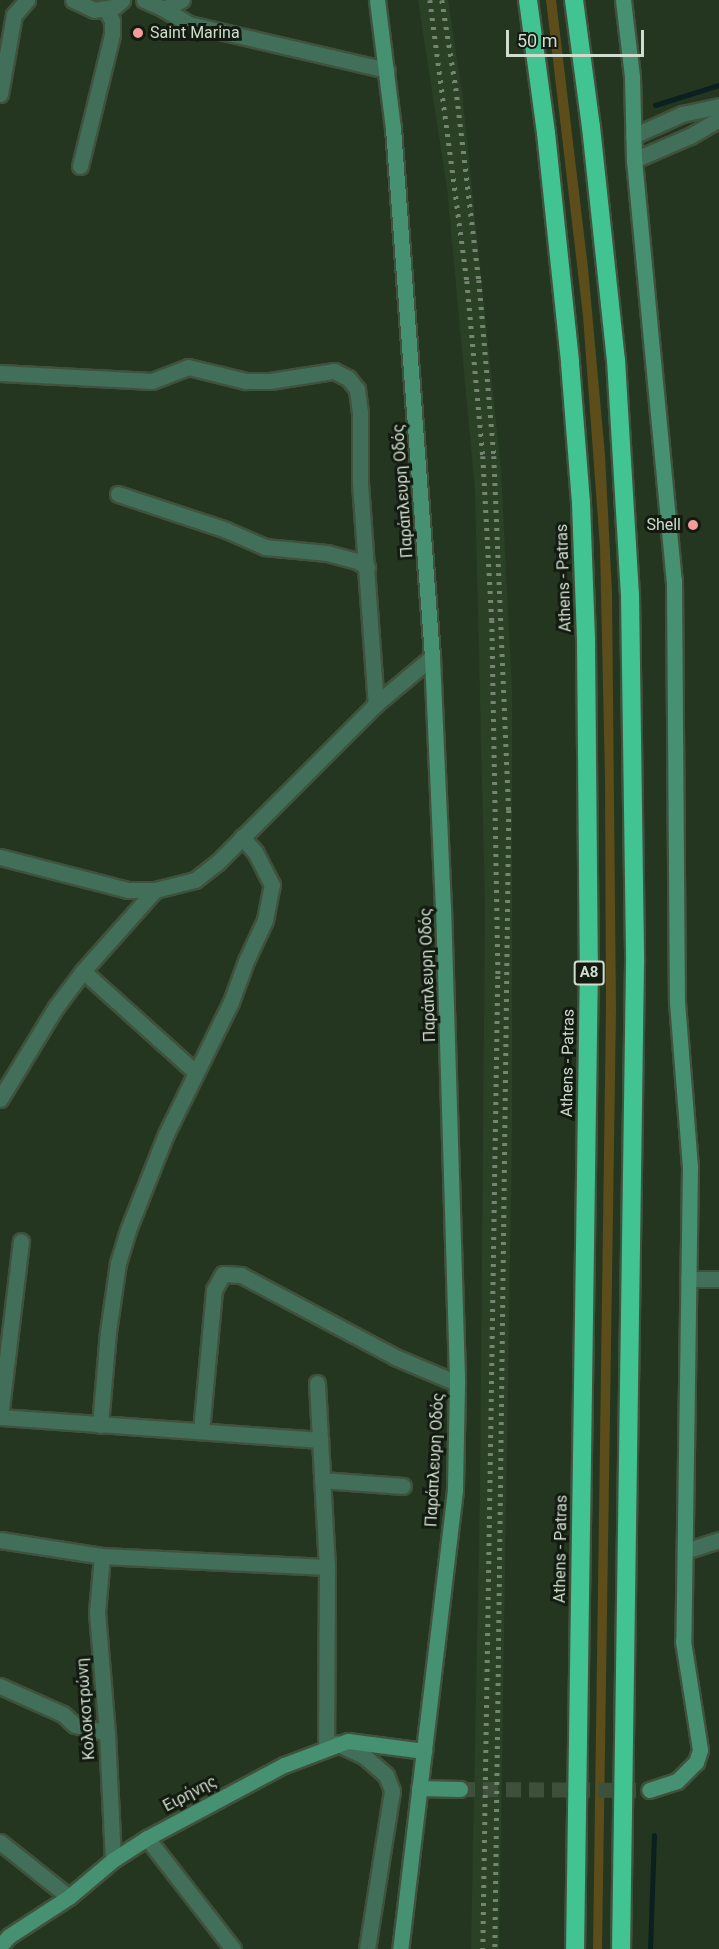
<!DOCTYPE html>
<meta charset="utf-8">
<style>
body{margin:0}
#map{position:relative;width:719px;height:1949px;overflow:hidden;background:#243620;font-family:Roboto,sans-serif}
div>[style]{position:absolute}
.built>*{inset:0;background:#2a4125}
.green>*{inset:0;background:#5c4d1b}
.stream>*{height:5px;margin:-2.5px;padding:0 2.5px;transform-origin:2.5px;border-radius:2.5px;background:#0a211f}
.secondary-tunnel>*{height:15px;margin-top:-7.5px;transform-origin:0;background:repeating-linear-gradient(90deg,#3e4f3a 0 15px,transparent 0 23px)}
.roads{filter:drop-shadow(2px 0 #40513c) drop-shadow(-2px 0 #40513c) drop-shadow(0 2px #40513c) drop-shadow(0 -2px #40513c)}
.street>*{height:15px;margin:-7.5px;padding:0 7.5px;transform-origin:7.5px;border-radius:7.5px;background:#416f5a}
.secondary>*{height:15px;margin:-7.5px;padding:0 7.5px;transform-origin:7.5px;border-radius:7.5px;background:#459171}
.highway>*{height:18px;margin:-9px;padding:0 9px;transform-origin:9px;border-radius:9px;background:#42c392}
.rail>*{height:4.5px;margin-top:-2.25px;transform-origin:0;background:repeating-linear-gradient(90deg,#768572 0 3px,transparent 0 9px)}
.dots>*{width:16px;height:16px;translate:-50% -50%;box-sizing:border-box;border:3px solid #131b11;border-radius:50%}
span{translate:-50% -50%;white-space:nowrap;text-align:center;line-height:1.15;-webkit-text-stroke:6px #131b11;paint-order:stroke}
.shield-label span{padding:2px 4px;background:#131b11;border:2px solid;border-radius:4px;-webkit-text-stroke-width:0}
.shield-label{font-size:15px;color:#d0dcce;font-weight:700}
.poi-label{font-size:16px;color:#d0dcce}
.left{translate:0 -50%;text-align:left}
.right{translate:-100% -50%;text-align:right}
.street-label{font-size:16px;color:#d0dcce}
.scale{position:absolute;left:506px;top:30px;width:138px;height:27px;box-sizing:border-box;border:3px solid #d0dcce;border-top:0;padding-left:8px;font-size:18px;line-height:21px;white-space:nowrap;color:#d0dcce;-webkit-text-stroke:4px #131b11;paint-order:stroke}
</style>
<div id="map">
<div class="built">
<i style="clip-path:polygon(418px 0,448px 0,462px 92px,501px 470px,512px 690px,512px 1133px,499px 1949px,471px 1949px,480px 1491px,485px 905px,475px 490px,447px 188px)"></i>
</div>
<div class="green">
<i style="clip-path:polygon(546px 0,556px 0,588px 268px,605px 455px,612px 592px,616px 1010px,602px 1949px,593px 1949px,606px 1008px,605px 778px,600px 547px,583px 316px)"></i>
</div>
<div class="stream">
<i style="left:655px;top:105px;width:67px;rotate:-17.4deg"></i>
<i style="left:650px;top:1949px;width:114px;rotate:-88deg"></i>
</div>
<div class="secondary-tunnel">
<i style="left:460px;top:1789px;width:189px;rotate:0.3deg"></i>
</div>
<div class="roads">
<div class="street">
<i style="left:73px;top:0;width:23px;rotate:25deg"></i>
<i style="left:94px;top:10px;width:20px;rotate:-9deg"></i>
<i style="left:114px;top:7px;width:11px;rotate:-41deg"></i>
<i style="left:144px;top:0;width:22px;rotate:24deg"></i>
<i style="left:164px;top:9px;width:29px;rotate:31deg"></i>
<i style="left:189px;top:24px;width:203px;rotate:13.1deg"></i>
<i style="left:164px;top:9px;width:20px;rotate:-27deg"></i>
<i style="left:0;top:94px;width:80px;rotate:-80deg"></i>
<i style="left:14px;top:15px;width:20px;rotate:-49deg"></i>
<i style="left:633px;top:136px;width:54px;rotate:-24.2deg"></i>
<i style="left:682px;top:114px;width:38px;rotate:-12deg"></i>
<i style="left:634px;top:160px;width:61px;rotate:-23.2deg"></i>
<i style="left:690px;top:136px;width:34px;rotate:-30deg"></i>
<i style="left:80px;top:166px;width:135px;rotate:-76.3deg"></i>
<i style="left:112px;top:35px;width:14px;rotate:-90deg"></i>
<i style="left:112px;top:21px;width:13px;rotate:-117deg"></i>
<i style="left:0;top:373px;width:152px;rotate:3deg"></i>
<i style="left:152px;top:381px;width:39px;rotate:-21deg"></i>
<i style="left:188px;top:367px;width:60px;rotate:13.6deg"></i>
<i style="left:246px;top:381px;width:24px"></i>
<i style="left:270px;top:381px;width:65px;rotate:-8.9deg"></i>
<i style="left:334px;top:371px;width:16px;rotate:27deg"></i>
<i style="left:348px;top:378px;width:14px;rotate:51deg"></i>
<i style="left:357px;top:389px;width:23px;rotate:83deg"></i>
<i style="left:360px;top:412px;width:71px;rotate:90deg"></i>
<i style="left:360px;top:483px;width:222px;rotate:85.9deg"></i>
<i style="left:118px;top:494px;width:114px;rotate:18.4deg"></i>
<i style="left:226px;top:530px;width:43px;rotate:23.6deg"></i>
<i style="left:265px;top:547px;width:62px;rotate:5.5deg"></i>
<i style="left:327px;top:553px;width:31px;rotate:15deg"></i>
<i style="left:357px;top:561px;width:12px;rotate:31deg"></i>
<i style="left:0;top:857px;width:132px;rotate:14.5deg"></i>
<i style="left:128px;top:890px;width:27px"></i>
<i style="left:155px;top:890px;width:41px;rotate:-14deg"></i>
<i style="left:195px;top:880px;width:29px;rotate:-38deg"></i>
<i style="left:218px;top:862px;width:223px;rotate:-45deg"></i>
<i style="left:376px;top:704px;width:73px;rotate:-40deg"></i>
<i style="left:83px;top:971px;width:151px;rotate:42deg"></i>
<i style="left:0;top:1099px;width:108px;rotate:-58.7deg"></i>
<i style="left:56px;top:1007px;width:45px;rotate:-53.1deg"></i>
<i style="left:83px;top:971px;width:108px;rotate:-48.4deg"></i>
<i style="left:688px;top:1279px;width:31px"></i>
<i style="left:317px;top:1383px;width:184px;rotate:86.9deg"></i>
<i style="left:327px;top:1567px;width:180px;rotate:90.3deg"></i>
<i style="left:0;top:1417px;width:321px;rotate:4.1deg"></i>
<i style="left:0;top:1417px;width:177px;rotate:-83.2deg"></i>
<i style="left:100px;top:1425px;width:93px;rotate:-85.1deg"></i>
<i style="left:108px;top:1332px;width:70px;rotate:-81.8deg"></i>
<i style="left:118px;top:1263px;width:34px;rotate:-73deg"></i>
<i style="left:128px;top:1230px;width:103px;rotate:-68.4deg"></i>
<i style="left:166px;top:1134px;width:147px;rotate:-63.8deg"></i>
<i style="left:231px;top:1002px;width:44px;rotate:-69.9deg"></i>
<i style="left:246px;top:961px;width:45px;rotate:-65.1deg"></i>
<i style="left:265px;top:920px;width:36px;rotate:-79deg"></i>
<i style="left:272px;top:885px;width:37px;rotate:-117deg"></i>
<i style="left:255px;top:852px;width:20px;rotate:-131deg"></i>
<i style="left:201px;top:1431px;width:142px;rotate:-84.7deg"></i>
<i style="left:214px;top:1290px;width:18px;rotate:-61deg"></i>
<i style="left:223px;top:1274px;width:18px;rotate:3deg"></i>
<i style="left:241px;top:1275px;width:174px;rotate:28deg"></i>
<i style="left:395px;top:1357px;width:67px;rotate:22.8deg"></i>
<i style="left:322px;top:1480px;width:81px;rotate:4.2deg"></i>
<i style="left:0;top:1540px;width:103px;rotate:8.9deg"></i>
<i style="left:102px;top:1556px;width:225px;rotate:2.8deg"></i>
<i style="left:685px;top:1551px;width:36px;rotate:-18deg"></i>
<i style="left:102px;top:1556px;width:56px;rotate:95.1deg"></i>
<i style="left:97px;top:1612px;width:121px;rotate:85.3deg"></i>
<i style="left:107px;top:1733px;width:127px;rotate:87.3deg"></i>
<i style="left:0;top:1686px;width:69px;rotate:24deg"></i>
<i style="left:63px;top:1714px;width:16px;rotate:43deg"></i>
<i style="left:75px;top:1725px;width:33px;rotate:14deg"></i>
<i style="left:336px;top:1743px;width:31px;rotate:25deg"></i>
<i style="left:364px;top:1756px;width:29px;rotate:41deg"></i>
<i style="left:386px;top:1775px;width:17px;rotate:69deg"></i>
<i style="left:392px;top:1791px;width:160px;rotate:99deg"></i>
<i style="left:147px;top:1838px;width:140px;rotate:52.2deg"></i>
<i style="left:0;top:1842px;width:88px;rotate:38.6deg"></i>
</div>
<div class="secondary">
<i style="left:377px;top:0;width:129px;rotate:82.9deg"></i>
<i style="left:393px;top:128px;width:530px;rotate:85.78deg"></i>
<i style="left:432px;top:657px;width:249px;rotate:87.5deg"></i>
<i style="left:443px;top:906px;width:477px;rotate:88.3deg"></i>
<i style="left:457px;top:1383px;width:107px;rotate:91.1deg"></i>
<i style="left:455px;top:1490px;width:462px;rotate:96.8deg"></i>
<i style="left:623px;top:0;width:78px;rotate:83.3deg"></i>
<i style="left:632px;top:77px;width:83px;rotate:88.6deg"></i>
<i style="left:634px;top:160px;width:422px;rotate:84.6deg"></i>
<i style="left:674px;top:580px;width:422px;rotate:89.6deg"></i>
<i style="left:677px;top:1002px;width:166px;rotate:85.5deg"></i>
<i style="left:690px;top:1167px;width:474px;rotate:90.8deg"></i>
<i style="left:683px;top:1641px;width:110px;rotate:81.1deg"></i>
<i style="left:700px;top:1750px;width:13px;rotate:108deg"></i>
<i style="left:696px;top:1762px;width:27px;rotate:135deg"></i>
<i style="left:677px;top:1781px;width:29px;rotate:162deg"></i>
<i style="left:419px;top:1788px;width:41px;rotate:1.4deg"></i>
<i style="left:0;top:1946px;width:13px;rotate:-48deg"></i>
<i style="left:9px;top:1936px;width:72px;rotate:-33deg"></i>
<i style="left:69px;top:1897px;width:57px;rotate:-40.1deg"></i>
<i style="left:113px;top:1860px;width:40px;rotate:-32.9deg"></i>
<i style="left:147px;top:1838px;width:155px;rotate:-28.1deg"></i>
<i style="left:284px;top:1765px;width:68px;rotate:-20.6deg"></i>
<i style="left:348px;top:1741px;width:77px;rotate:7.5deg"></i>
</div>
<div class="highway">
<i style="left:528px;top:0;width:134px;rotate:82.3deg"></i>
<i style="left:546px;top:133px;width:231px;rotate:84deg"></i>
<i style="left:570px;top:363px;width:140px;rotate:85.5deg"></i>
<i style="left:581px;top:503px;width:137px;rotate:87.9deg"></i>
<i style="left:586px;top:640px;width:323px;rotate:89.5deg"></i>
<i style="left:589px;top:963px;width:986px;rotate:90.81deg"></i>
<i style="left:574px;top:0;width:128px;rotate:82.4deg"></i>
<i style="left:591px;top:127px;width:234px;rotate:83.9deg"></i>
<i style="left:616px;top:360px;width:234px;rotate:86.6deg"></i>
<i style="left:630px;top:594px;width:369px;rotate:89.2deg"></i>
<i style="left:635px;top:963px;width:986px;rotate:90.81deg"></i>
</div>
</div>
<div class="rail">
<i style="left:430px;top:0;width:283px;rotate:82.5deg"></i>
<i style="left:467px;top:281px;width:176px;rotate:84.8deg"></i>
<i style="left:483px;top:456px;width:164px;rotate:86.9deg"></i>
<i style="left:492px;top:620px;width:356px;rotate:89deg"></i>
<i style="left:498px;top:976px;width:973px;rotate:90.88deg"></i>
<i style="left:442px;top:0;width:89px;rotate:81deg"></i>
<i style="left:456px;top:88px;width:193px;rotate:83.2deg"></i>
<i style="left:479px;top:280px;width:177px;rotate:85.1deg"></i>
<i style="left:494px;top:456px;width:354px;rotate:87.6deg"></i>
<i style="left:509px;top:810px;width:1139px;rotate:90.7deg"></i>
</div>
<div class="dots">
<i style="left:138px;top:33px;background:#f59b99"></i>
<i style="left:693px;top:525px;background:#f59b99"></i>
</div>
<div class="shield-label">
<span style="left:589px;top:973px">Α8</span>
</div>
<div class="poi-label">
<span class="left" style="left:150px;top:33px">Saint Marina</span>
<span class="right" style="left:681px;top:525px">Shell</span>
</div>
<div class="street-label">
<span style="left:403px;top:491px;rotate:-94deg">Παράπλευρη Οδός</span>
<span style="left:564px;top:578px;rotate:-92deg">Athens - Patras</span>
<span style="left:428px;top:975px;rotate:-92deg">Παράπλευρη Οδός</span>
<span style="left:568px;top:1063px;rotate:-89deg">Athens - Patras</span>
<span style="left:435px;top:1460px;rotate:-87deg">Παράπλευρη Οδός</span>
<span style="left:561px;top:1549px;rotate:-89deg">Athens - Patras</span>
<span style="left:86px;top:1709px;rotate:-94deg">Κολοκοτρώνη</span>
<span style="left:190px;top:1794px;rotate:-28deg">Ειρήνης</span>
</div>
<div class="scale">50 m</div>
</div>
